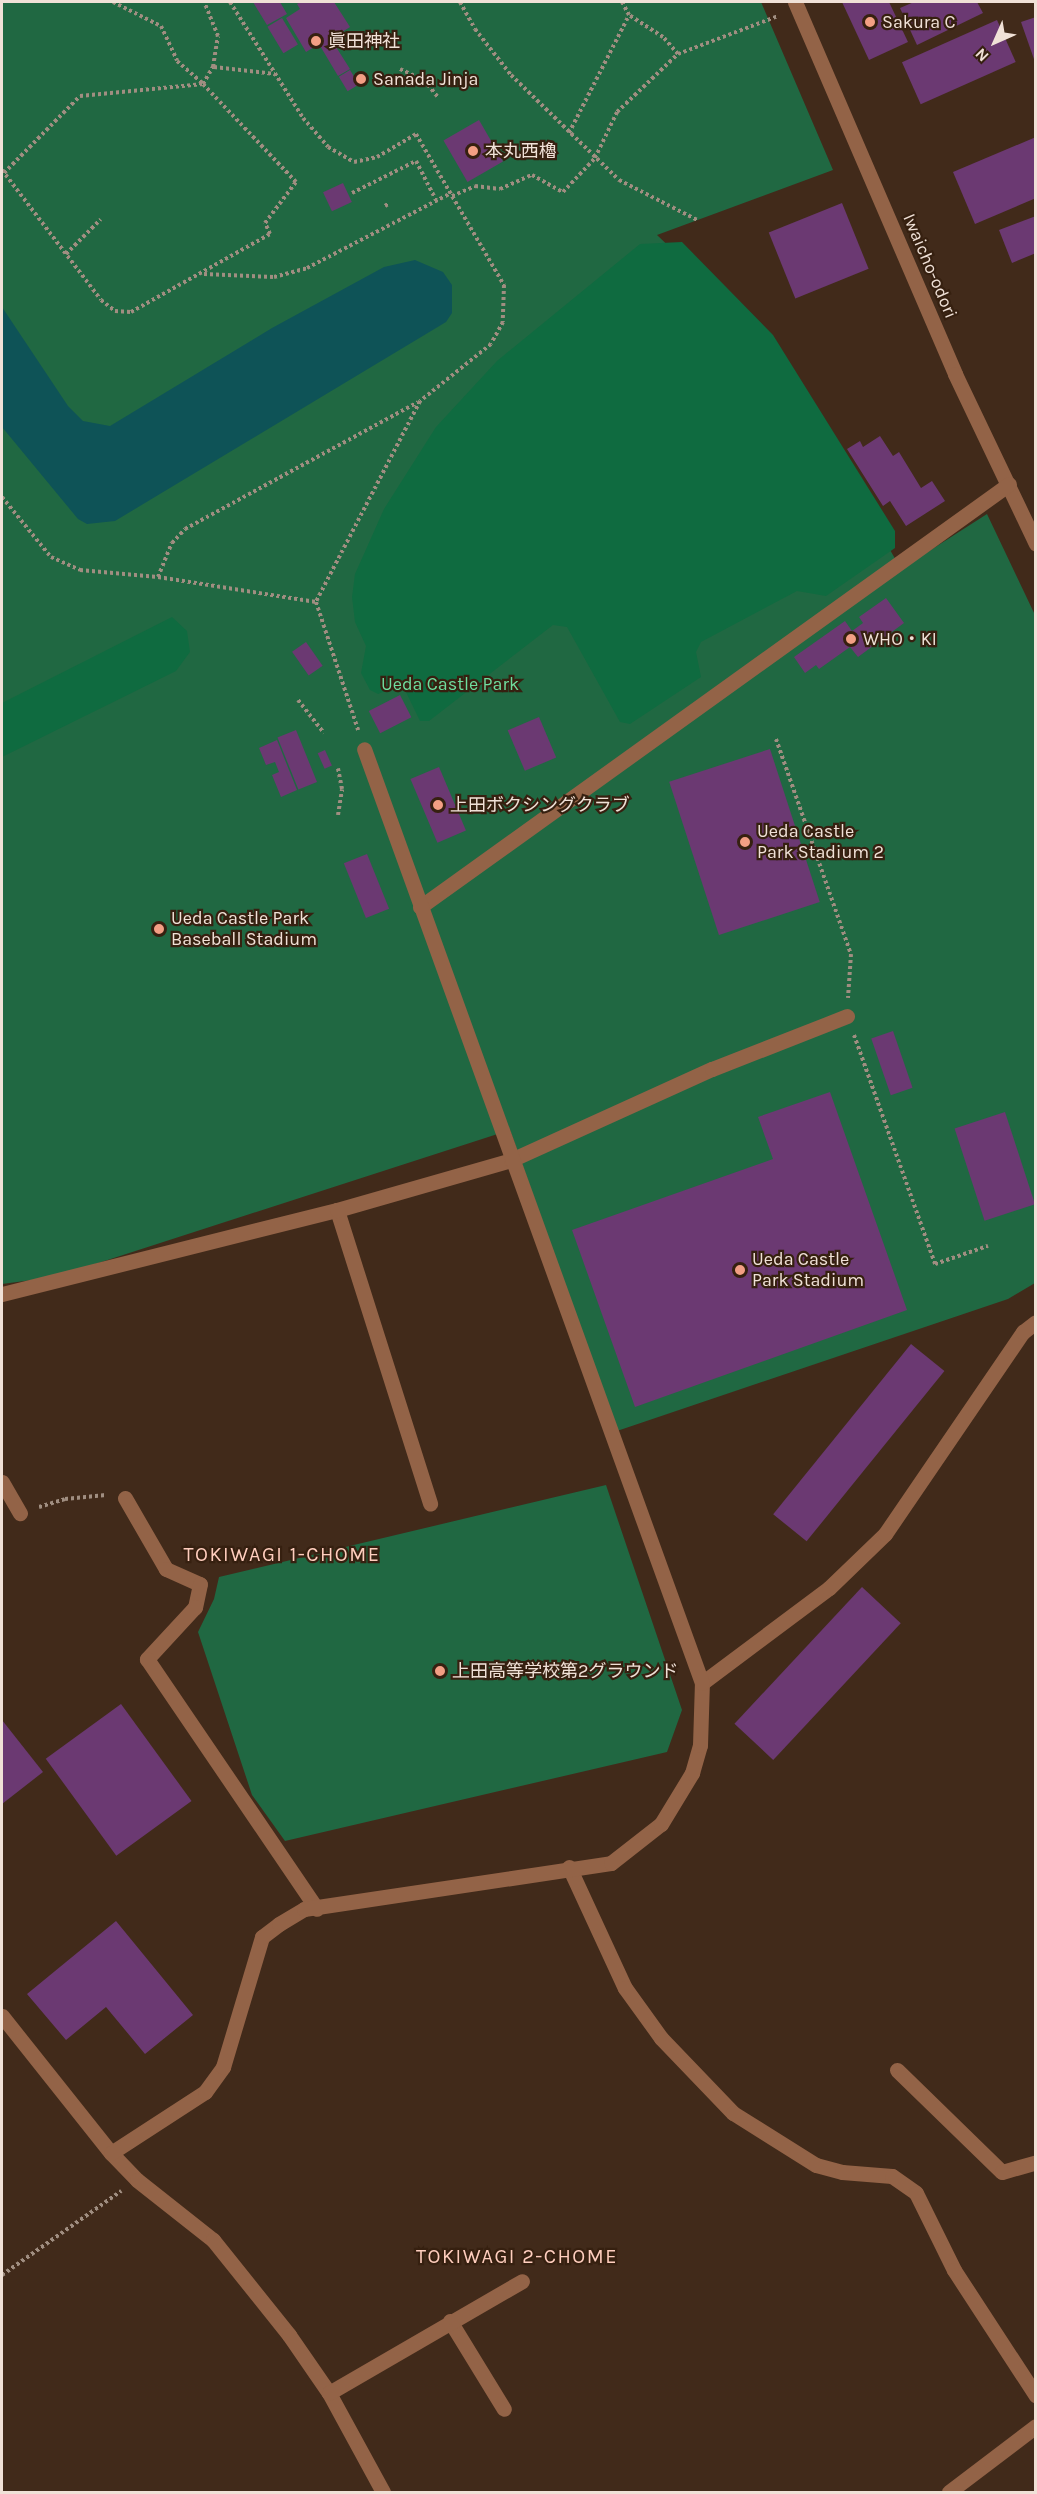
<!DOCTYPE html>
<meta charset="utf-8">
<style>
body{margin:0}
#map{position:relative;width:1037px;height:2494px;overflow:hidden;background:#412a1a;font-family:Karla,"Noto Sans JP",sans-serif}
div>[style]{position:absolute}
.green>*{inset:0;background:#206842}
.forest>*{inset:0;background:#0f6b40}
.water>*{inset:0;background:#0e5357}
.building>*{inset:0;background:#6b3972;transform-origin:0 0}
.path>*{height:4px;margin-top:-2px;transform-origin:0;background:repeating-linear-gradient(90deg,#a08e81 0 3px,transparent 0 6px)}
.minor>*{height:15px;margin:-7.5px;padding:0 7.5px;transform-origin:7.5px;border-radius:7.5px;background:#936347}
.dots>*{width:16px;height:16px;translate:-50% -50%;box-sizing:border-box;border:3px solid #362010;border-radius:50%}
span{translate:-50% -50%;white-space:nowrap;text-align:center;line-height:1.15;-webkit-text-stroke:4.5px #362010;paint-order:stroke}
.poi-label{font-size:18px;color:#f0e1d7}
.left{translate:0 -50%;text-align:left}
.street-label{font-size:18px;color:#f0e1d7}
.park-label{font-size:18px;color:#6fdd9e}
.neighbourhood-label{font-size:20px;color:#ffcebe;letter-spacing:1.5px}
.frame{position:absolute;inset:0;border:3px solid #f0e1d7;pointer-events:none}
.north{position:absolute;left:965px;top:12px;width:60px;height:60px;-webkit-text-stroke:4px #362010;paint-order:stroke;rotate:225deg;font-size:16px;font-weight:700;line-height:24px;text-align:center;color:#f0e1d7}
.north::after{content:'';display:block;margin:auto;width:21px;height:27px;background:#f0e1d7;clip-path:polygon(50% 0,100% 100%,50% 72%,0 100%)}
</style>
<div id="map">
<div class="green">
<i style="clip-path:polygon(2px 2px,761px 2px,833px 170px,657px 235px,772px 344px,901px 569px,987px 514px,1035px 615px,1035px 1283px,1008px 1299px,617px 1431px,510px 1130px,55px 1277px,2px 1284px)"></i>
<i style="clip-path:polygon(606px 1485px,682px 1710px,667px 1752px,285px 1841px,252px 1795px,198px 1632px,214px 1599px,219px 1577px)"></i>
</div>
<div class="forest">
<i style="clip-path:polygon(682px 242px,773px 335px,895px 531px,895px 548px,826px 596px,797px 591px,701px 642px,696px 652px,701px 677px,630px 724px,620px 722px,567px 627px,553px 625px,429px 721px,420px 721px,405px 690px,397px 686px,378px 694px,370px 690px,361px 673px,366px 646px,355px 622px,352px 597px,355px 574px,384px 509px,436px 427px,497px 361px,640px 244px)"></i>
<i style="clip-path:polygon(172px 617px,187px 631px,190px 652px,176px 671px,2px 757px,2px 703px)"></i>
</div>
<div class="water">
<i style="clip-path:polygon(415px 260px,443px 272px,452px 285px,452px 313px,446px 322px,115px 521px,87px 524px,78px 519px,2px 427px,2px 307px,68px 406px,83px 421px,110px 426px,272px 328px,384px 267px)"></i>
</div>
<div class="building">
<i style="clip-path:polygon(253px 2px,280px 2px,287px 14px,267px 25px)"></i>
<i style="clip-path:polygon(301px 2px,334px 2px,350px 27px,331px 39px,350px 69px,338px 76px,319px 44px,306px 52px,286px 18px,300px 9px,297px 4px)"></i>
<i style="clip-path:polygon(842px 2px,889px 2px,908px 42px,869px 60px)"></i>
<i style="clip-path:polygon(914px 2px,977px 2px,983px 13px,917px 45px,900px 8px)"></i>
<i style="clip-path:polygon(1036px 17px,1036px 62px,1035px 62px,1021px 22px)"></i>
<i style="left:282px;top:18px;width:31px;height:17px;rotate:59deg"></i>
<i style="left:997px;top:20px;width:46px;height:104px;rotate:66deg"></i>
<i style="left:350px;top:70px;width:17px;height:13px;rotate:59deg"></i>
<i style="left:479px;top:120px;width:48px;height:41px;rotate:60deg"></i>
<i style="clip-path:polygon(1036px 137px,1036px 198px,975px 224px,953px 172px)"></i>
<i style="left:343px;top:183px;width:21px;height:22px;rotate:65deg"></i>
<i style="left:842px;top:203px;width:71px;height:79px;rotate:68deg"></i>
<i style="clip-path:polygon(1036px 216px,1036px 253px,1012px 263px,999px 230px)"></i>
<i style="clip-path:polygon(880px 436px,893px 456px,899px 452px,921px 488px,932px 481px,945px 501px,906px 526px,890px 501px,883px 506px,847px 449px,860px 441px,863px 447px)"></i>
<i style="clip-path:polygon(886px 598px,904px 623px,858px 657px,850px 647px,819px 669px,816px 665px,805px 673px,794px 657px,845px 621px,852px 631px,863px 623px,859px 617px)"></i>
<i style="left:306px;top:642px;width:29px;height:17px;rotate:55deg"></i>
<i style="left:400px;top:695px;width:25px;height:35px;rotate:63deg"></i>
<i style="left:539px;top:717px;width:44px;height:34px;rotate:67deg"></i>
<i style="left:296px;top:730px;width:56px;height:20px;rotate:68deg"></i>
<i style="clip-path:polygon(277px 740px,297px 790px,281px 797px,272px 775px,279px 772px,275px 762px,266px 765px,259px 748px)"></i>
<i style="left:770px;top:749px;width:161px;height:106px;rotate:72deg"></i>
<i style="left:325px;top:750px;width:17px;height:8px;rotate:66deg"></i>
<i style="left:439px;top:767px;width:69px;height:31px;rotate:67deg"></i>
<i style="left:367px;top:854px;width:59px;height:25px;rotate:68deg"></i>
<i style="left:893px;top:1031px;width:60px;height:23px;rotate:71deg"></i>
<i style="clip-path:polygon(830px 1092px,907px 1310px,635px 1407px,572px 1230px,773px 1159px,758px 1117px)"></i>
<i style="left:1005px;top:1112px;width:97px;height:53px;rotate:72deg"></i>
<i style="left:911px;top:1344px;width:43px;height:219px;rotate:39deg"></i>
<i style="left:862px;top:1587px;width:53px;height:187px;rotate:43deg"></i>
<i style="left:121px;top:1704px;width:120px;height:93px;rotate:54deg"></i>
<i style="clip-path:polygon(2px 1720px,43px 1772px,2px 1804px)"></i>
<i style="clip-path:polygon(116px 1921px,193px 2015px,145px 2054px,106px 2007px,66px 2040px,27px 1994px)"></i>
</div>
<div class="path">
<i style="left:113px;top:2px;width:54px;rotate:26.6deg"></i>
<i style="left:161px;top:26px;width:38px;rotate:65deg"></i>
<i style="left:177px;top:61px;width:35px;rotate:41deg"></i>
<i style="left:230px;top:2px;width:137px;rotate:57.8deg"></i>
<i style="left:303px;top:118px;width:38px;rotate:49deg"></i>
<i style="left:328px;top:147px;width:30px;rotate:30deg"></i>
<i style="left:354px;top:162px;width:24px;rotate:-12deg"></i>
<i style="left:377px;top:157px;width:45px;rotate:-30.5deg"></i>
<i style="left:416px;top:134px;width:175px;rotate:59.8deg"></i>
<i style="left:504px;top:285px;width:37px;rotate:92deg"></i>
<i style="left:503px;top:322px;width:25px;rotate:119deg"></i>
<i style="left:491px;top:344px;width:91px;rotate:141.2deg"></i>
<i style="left:420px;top:401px;width:226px;rotate:117.4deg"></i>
<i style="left:316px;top:602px;width:135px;rotate:71.8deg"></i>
<i style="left:460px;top:2px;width:31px;rotate:61deg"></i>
<i style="left:475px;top:29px;width:58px;rotate:52deg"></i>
<i style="left:511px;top:75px;width:151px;rotate:44.2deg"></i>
<i style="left:619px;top:180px;width:88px;rotate:27.1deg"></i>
<i style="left:678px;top:54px;width:107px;rotate:-20.8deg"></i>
<i style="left:214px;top:67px;width:61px;rotate:6.5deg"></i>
<i style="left:400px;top:69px;width:26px;rotate:25deg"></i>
<i style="left:424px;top:80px;width:22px;rotate:51deg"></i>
<i style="left:569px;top:133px;width:132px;rotate:-63deg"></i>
<i style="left:629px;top:15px;width:15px;rotate:-118deg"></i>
<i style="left:2px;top:170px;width:163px;rotate:52.7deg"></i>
<i style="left:101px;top:300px;width:18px;rotate:38deg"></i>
<i style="left:115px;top:311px;width:16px;rotate:4deg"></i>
<i style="left:131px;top:312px;width:159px;rotate:-29.3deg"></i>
<i style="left:270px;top:234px;width:12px;rotate:-114deg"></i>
<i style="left:265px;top:223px;width:51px;rotate:-52.9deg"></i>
<i style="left:296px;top:182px;width:135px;rotate:-133.5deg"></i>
<i style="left:203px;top:84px;width:20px;rotate:-60deg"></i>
<i style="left:213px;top:67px;width:31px;rotate:-81deg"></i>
<i style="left:218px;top:36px;width:37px;rotate:-112deg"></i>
<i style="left:4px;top:173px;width:108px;rotate:-45.4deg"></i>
<i style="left:80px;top:96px;width:124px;rotate:-5.6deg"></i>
<i style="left:352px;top:193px;width:72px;rotate:-26.6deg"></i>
<i style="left:416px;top:161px;width:44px;rotate:62.9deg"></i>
<i style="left:452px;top:196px;width:25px;rotate:-23deg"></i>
<i style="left:475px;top:186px;width:25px;rotate:7deg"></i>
<i style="left:500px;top:189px;width:35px;rotate:-24deg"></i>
<i style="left:532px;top:175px;width:35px;rotate:29deg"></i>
<i style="left:563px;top:192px;width:47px;rotate:-46.7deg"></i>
<i style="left:595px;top:158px;width:51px;rotate:-64.4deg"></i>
<i style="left:617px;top:112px;width:84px;rotate:-43.6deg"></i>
<i style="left:678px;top:54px;width:23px;rotate:-131deg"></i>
<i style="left:663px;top:37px;width:40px;rotate:-147.1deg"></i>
<i style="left:385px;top:206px;width:4px;rotate:-34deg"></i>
<i style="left:66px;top:254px;width:49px;rotate:-45deg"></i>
<i style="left:204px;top:274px;width:70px;rotate:2.5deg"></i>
<i style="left:274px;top:277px;width:34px;rotate:-15deg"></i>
<i style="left:307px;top:268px;width:162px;rotate:-27.5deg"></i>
<i style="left:2px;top:497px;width:77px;rotate:50.8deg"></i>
<i style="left:51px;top:557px;width:32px;rotate:24deg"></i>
<i style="left:80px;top:570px;width:78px;rotate:5.1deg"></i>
<i style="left:158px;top:577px;width:37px;rotate:-68deg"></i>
<i style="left:172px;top:543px;width:19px;rotate:-47deg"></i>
<i style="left:185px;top:529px;width:265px;rotate:-28.6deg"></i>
<i style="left:158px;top:577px;width:160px;rotate:9deg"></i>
<i style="left:298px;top:700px;width:42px;rotate:51.8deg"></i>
<i style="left:776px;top:739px;width:228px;rotate:70.8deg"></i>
<i style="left:851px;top:954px;width:44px;rotate:93.9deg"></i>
<i style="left:338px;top:815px;width:26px;rotate:-81deg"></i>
<i style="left:342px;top:789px;width:21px;rotate:-101deg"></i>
<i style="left:854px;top:1035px;width:243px;rotate:70.5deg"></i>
<i style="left:935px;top:1264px;width:56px;rotate:-18.8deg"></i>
<i style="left:39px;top:1507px;width:27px;rotate:-17deg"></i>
<i style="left:65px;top:1499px;width:41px;rotate:-5.6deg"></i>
<i style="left:2px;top:2275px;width:146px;rotate:-35.2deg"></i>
</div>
<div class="minor">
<i style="left:795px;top:2px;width:405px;rotate:66.7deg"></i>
<i style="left:955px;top:374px;width:188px;rotate:64.5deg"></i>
<i style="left:420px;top:907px;width:725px;rotate:-35.68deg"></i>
<i style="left:337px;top:1210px;width:308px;rotate:72.4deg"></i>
<i style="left:2px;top:1294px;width:345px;rotate:-14.1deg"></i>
<i style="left:337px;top:1210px;width:181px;rotate:-16deg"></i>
<i style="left:511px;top:1160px;width:221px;rotate:-24.4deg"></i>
<i style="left:712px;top:1069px;width:145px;rotate:-21.4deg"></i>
<i style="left:2px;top:1482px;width:36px;rotate:60deg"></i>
<i style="left:125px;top:1498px;width:82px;rotate:60deg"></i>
<i style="left:166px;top:1569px;width:37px;rotate:24deg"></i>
<i style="left:200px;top:1584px;width:24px;rotate:102deg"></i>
<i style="left:195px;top:1607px;width:71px;rotate:132.7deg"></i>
<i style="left:147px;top:1659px;width:302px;rotate:55.8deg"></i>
<i style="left:702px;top:1683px;width:159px;rotate:-36.8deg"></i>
<i style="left:829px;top:1588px;width:78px;rotate:-44deg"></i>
<i style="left:885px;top:1534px;width:245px;rotate:-55.7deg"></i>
<i style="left:1023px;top:1332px;width:16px;rotate:-38deg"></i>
<i style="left:569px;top:1867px;width:133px;rotate:65.2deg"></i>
<i style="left:625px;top:1988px;width:62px;rotate:54.2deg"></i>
<i style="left:661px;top:2038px;width:104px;rotate:46.2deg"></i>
<i style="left:733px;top:2113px;width:98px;rotate:32.1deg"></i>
<i style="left:816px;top:2165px;width:27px;rotate:15deg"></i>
<i style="left:842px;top:2172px;width:50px;rotate:4.6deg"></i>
<i style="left:892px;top:2176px;width:29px;rotate:35deg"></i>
<i style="left:916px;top:2193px;width:86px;rotate:63.7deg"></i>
<i style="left:954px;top:2270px;width:150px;rotate:56.9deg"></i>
<i style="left:2px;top:2016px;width:175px;rotate:51.5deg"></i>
<i style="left:111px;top:2153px;width:37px;rotate:46deg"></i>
<i style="left:137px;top:2180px;width:97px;rotate:38.3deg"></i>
<i style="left:213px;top:2240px;width:122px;rotate:51.3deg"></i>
<i style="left:289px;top:2335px;width:70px;rotate:55.4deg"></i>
<i style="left:329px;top:2393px;width:113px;rotate:61.4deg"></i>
<i style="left:897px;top:2070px;width:146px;rotate:44.2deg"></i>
<i style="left:1002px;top:2172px;width:35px;rotate:-16deg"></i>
<i style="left:111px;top:2153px;width:112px;rotate:-33deg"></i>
<i style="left:205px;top:2092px;width:31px;rotate:-54deg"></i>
<i style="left:223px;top:2067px;width:136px;rotate:-73.3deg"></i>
<i style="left:262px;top:1937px;width:21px;rotate:-37deg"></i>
<i style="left:279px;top:1924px;width:29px;rotate:-31deg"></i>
<i style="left:304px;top:1909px;width:310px;rotate:-8.5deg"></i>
<i style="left:611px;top:1863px;width:63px;rotate:-38deg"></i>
<i style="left:661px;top:1824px;width:60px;rotate:-58.7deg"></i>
<i style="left:692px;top:1773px;width:29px;rotate:-74deg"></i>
<i style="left:700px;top:1745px;width:62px;rotate:-88.2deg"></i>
<i style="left:702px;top:1683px;width:993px;rotate:-109.89deg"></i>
<i style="left:450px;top:2321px;width:103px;rotate:58.5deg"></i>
<i style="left:329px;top:2393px;width:223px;rotate:-30.1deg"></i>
<i style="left:949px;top:2492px;width:109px;rotate:-37.2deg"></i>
</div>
<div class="dots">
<i style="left:870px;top:22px;background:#f39f84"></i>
<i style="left:316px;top:41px;background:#f39f84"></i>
<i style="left:361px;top:79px;background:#f39f84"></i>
<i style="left:473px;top:151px;background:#f39f84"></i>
<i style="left:851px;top:639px;background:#f39f84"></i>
<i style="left:438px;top:805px;background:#f39f84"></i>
<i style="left:745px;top:842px;background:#f39f84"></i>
<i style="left:159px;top:929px;background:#f39f84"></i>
<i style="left:740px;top:1270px;background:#f39f84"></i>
<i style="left:440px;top:1671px;background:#f39f84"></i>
</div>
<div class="poi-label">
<span class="left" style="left:882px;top:22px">Sakura C</span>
<span class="left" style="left:328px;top:41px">眞田神社</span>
<span class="left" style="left:373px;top:79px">Sanada Jinja</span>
<span class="left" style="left:485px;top:151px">本丸西櫓</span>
<span class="left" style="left:863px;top:639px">WHO・KI</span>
<span class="left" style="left:450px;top:805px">上田ボクシングクラブ</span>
<span class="left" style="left:757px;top:842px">Ueda Castle<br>Park Stadium 2</span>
<span class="left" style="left:171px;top:929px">Ueda Castle Park<br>Baseball Stadium</span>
<span class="left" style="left:752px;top:1270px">Ueda Castle<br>Park Stadium</span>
<span class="left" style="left:452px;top:1671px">上田高等学校第2グラウンド</span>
</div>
<div class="street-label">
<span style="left:930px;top:266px;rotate:67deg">Iwaicho-odori</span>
</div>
<div class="park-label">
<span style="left:450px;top:684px">Ueda Castle Park</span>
</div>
<div class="neighbourhood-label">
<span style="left:282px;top:1554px">TOKIWAGI 1-CHOME</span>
<span style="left:517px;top:2256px">TOKIWAGI 2-CHOME</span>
</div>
<div class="frame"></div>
<div class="north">N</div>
</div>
